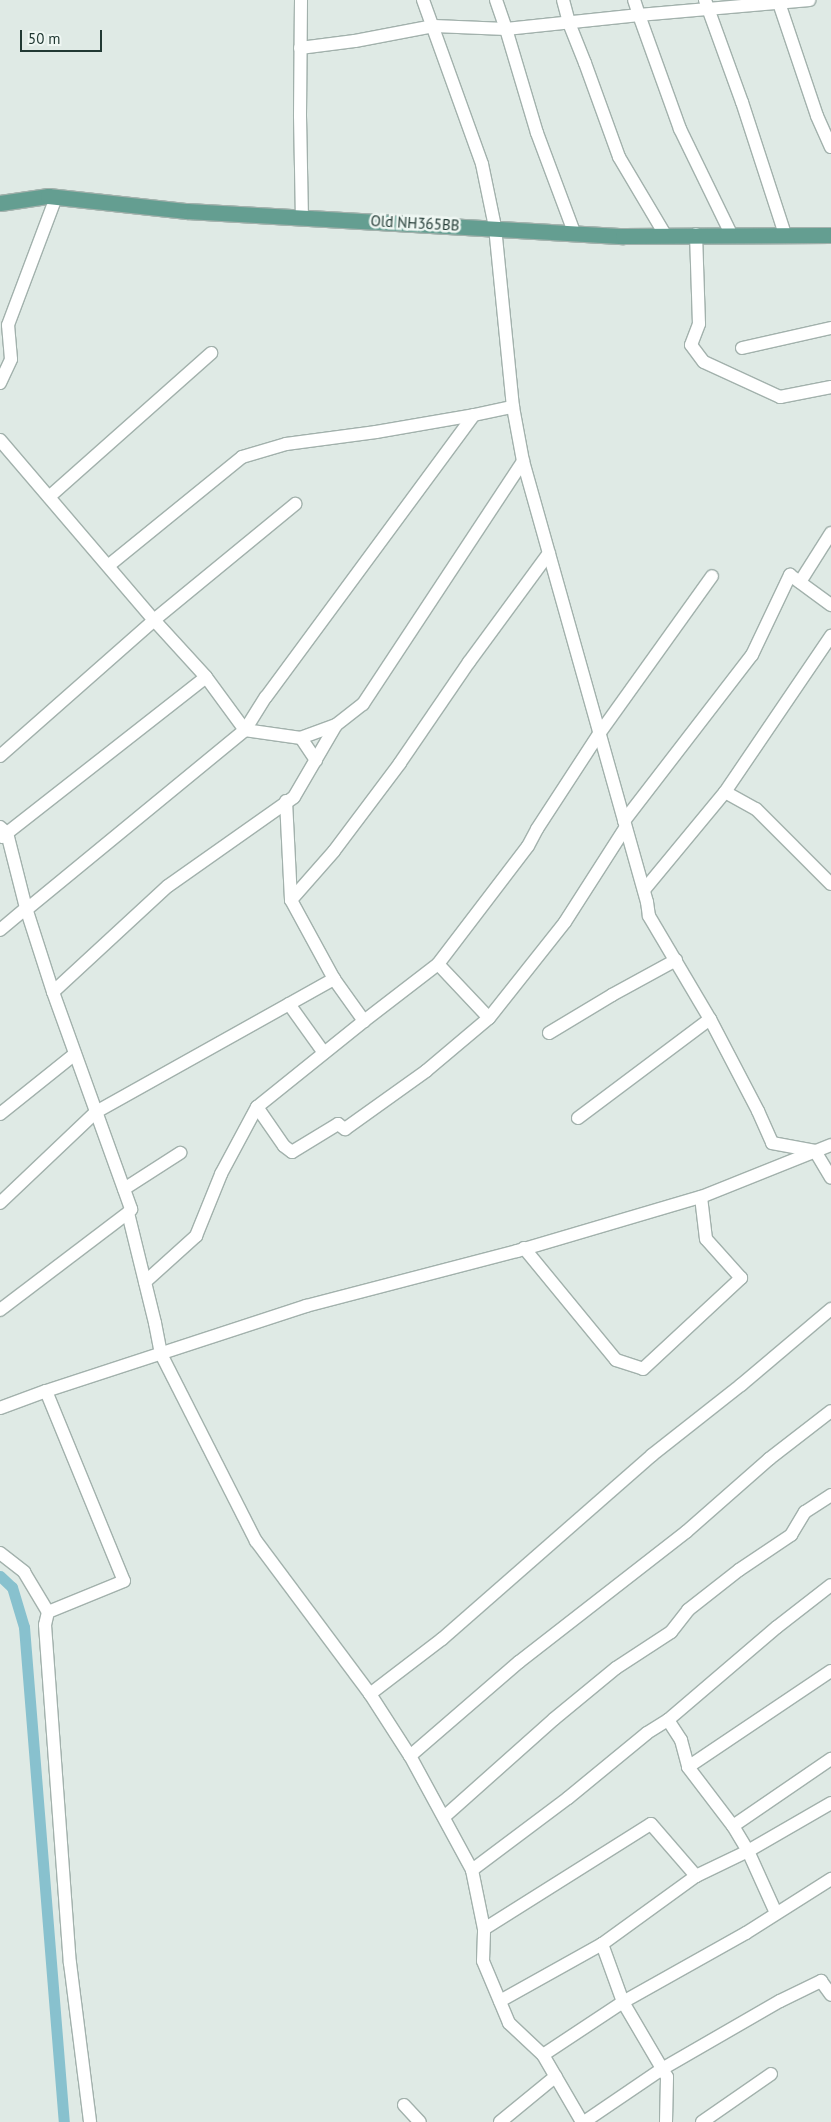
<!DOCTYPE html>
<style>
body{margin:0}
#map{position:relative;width:831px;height:2122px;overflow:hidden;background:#dfeae5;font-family:"PT Sans",sans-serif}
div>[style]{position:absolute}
.canal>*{height:11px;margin:-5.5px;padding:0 5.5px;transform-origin:5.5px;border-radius:5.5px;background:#88c1ce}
.roads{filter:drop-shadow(1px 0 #a2b1ac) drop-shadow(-1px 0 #a2b1ac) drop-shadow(0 1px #a2b1ac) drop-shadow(0 -1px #a2b1ac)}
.minor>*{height:12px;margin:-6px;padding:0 6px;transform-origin:6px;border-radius:6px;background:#fff}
.major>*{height:15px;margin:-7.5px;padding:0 7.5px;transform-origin:7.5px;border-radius:7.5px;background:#649e91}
span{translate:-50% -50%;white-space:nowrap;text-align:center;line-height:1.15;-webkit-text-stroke:5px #eff7f3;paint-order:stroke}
.street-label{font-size:15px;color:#213933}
.scale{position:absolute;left:20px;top:30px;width:82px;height:22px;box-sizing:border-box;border:2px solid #213933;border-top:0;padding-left:6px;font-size:15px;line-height:18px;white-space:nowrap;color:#213933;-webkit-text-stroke:4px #eff7f3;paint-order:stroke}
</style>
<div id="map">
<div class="canal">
<i style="left:0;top:1576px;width:16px;rotate:43deg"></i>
<i style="left:12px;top:1587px;width:42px;rotate:73.3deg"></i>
<i style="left:24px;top:1627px;width:497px;rotate:85.4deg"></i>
</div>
<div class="roads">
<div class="minor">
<i style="left:301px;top:0;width:116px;rotate:90.5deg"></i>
<i style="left:300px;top:116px;width:100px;rotate:88.9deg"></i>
<i style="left:423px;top:0;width:174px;rotate:70.2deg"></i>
<i style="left:482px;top:164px;width:64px;rotate:78.3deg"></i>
<i style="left:495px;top:227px;width:181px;rotate:84.3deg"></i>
<i style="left:513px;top:407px;width:55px;rotate:79.5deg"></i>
<i style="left:523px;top:461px;width:458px;rotate:74.3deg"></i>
<i style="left:647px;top:902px;width:14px;rotate:82deg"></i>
<i style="left:649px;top:916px;width:120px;rotate:59.4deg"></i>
<i style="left:710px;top:1019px;width:104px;rotate:62.4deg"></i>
<i style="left:758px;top:1111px;width:35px;rotate:66deg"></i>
<i style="left:772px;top:1143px;width:44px;rotate:10.5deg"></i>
<i style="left:815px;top:1151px;width:31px;rotate:59deg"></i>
<i style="left:563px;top:0;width:24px;rotate:75deg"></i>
<i style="left:569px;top:23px;width:43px;rotate:68.2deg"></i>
<i style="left:585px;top:63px;width:100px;rotate:70.1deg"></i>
<i style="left:619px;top:157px;width:92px;rotate:59.3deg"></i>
<i style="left:705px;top:0;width:109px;rotate:70.1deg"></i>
<i style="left:742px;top:102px;width:139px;rotate:72deg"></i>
<i style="left:778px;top:0;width:122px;rotate:71.4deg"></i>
<i style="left:817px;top:116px;width:34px;rotate:66deg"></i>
<i style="left:300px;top:48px;width:55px;rotate:-7.3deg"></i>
<i style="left:355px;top:41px;width:80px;rotate:-10.8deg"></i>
<i style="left:434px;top:26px;width:72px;rotate:2.4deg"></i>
<i style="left:506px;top:29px;width:31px;rotate:-109deg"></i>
<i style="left:574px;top:232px;width:106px;rotate:-110.5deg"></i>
<i style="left:537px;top:133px;width:109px;rotate:-106.6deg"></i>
<i style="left:506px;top:29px;width:134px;rotate:-6deg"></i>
<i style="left:639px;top:15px;width:16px;rotate:-108deg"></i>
<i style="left:696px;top:234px;width:90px;rotate:88.1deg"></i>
<i style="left:699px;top:324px;width:22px;rotate:111deg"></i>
<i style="left:691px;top:345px;width:21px;rotate:53deg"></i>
<i style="left:704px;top:362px;width:84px;rotate:24.7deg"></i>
<i style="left:780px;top:397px;width:52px;rotate:-11.1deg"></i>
<i style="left:732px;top:236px;width:119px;rotate:-115.9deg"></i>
<i style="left:680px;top:129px;width:121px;rotate:-109.8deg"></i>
<i style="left:639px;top:15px;width:171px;rotate:-5deg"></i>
<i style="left:742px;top:348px;width:91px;rotate:-12.7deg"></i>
<i style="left:0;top:383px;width:26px;rotate:-65deg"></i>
<i style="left:11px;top:359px;width:34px;rotate:-95deg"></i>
<i style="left:8px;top:325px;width:137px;rotate:-69.4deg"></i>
<i style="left:0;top:440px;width:237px;rotate:49.5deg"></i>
<i style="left:154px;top:620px;width:183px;rotate:-39.4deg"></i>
<i style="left:49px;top:497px;width:217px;rotate:-41.6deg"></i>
<i style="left:108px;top:566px;width:173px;rotate:-39.1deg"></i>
<i style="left:242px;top:457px;width:46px;rotate:-16.5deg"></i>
<i style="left:286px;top:444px;width:91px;rotate:-7.6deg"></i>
<i style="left:376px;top:432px;width:99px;rotate:-9.8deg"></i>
<i style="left:800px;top:582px;width:58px;rotate:-57.7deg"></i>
<i style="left:336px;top:725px;width:37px;rotate:160deg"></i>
<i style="left:301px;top:738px;width:57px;rotate:-171.9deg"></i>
<i style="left:245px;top:730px;width:39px;rotate:-58deg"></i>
<i style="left:266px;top:697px;width:350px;rotate:-53.6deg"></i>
<i style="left:474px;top:415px;width:40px;rotate:-12deg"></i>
<i style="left:301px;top:738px;width:27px;rotate:56deg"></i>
<i style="left:0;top:756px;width:205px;rotate:-41.4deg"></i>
<i style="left:154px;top:620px;width:77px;rotate:47.6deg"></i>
<i style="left:725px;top:792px;width:35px;rotate:29deg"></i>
<i style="left:756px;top:809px;width:106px;rotate:45deg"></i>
<i style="left:286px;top:801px;width:99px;rotate:87.1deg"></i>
<i style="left:291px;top:900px;width:65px;rotate:-48.7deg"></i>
<i style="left:334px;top:851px;width:110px;rotate:-53.1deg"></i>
<i style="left:400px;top:763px;width:122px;rotate:-55.7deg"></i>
<i style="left:469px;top:662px;width:135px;rotate:-53.7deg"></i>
<i style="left:624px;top:821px;width:210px;rotate:-52.4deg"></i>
<i style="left:752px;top:655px;width:89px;rotate:-64.6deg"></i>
<i style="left:790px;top:575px;width:51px;rotate:36.2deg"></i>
<i style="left:0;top:827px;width:9px;rotate:41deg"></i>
<i style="left:7px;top:833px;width:77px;rotate:75.8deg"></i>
<i style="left:26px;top:908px;width:88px;rotate:72.2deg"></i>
<i style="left:53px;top:992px;width:231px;rotate:70.2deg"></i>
<i style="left:131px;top:1209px;width:5px;rotate:127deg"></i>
<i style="left:128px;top:1213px;width:113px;rotate:76.2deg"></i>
<i style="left:155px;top:1323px;width:32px;rotate:79deg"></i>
<i style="left:161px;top:1354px;width:210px;rotate:63.1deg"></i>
<i style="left:256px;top:1541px;width:191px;rotate:53.3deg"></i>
<i style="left:2px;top:837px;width:259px;rotate:-38.1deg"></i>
<i style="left:206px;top:677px;width:66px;rotate:53.7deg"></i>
<i style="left:245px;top:730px;width:283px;rotate:140.6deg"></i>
<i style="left:644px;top:890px;width:127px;rotate:-50.4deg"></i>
<i style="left:725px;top:792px;width:189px;rotate:-55.8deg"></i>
<i style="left:291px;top:900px;width:90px;rotate:61.4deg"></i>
<i style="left:334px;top:979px;width:52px;rotate:54.5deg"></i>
<i style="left:364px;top:1021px;width:93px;rotate:-37.6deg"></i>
<i style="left:438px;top:964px;width:148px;rotate:-52.7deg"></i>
<i style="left:528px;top:846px;width:19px;rotate:-62deg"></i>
<i style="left:537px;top:829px;width:113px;rotate:-56.9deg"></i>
<i style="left:599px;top:734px;width:194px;rotate:-54.4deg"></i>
<i style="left:0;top:930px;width:34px;rotate:-40deg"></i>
<i style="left:438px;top:964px;width:74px;rotate:46.6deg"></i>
<i style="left:489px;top:1018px;width:122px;rotate:-51.6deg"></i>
<i style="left:565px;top:922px;width:112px;rotate:-57.4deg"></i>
<i style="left:53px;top:992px;width:156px;rotate:-42.7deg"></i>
<i style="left:168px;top:886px;width:154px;rotate:-35.2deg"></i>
<i style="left:294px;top:797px;width:83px;rotate:-59.7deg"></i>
<i style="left:336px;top:725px;width:34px;rotate:-38deg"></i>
<i style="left:363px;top:704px;width:291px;rotate:-56.6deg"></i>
<i style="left:289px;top:1004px;width:60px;rotate:54.5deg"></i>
<i style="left:364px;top:1021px;width:137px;rotate:141.2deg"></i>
<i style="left:257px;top:1107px;width:47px;rotate:55.3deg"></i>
<i style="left:284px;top:1146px;width:10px;rotate:37deg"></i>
<i style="left:292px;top:1152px;width:54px;rotate:-31.3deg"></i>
<i style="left:338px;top:1124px;width:9px;rotate:36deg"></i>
<i style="left:345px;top:1129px;width:100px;rotate:-35.6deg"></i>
<i style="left:426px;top:1071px;width:82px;rotate:-40.1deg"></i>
<i style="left:549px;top:1033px;width:74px;rotate:-31.1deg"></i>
<i style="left:612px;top:995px;width:73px;rotate:-28.7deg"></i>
<i style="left:0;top:1114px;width:96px;rotate:-38.7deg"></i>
<i style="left:578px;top:1118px;width:165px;rotate:-36.9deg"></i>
<i style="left:124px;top:1189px;width:67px;rotate:-32.7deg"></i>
<i style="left:0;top:1203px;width:132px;rotate:-43.5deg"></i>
<i style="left:96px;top:1112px;width:273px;rotate:-29.2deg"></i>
<i style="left:524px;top:1248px;width:145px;rotate:50.6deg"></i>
<i style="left:616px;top:1360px;width:28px;rotate:18deg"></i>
<i style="left:643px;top:1369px;width:134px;rotate:-42.9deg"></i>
<i style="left:741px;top:1278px;width:52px;rotate:-131.9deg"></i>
<i style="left:706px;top:1239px;width:42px;rotate:-96.8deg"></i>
<i style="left:145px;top:1282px;width:69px;rotate:-42deg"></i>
<i style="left:196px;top:1236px;width:67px;rotate:-68deg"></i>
<i style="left:221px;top:1174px;width:76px;rotate:-61.8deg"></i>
<i style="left:0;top:1310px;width:161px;rotate:-37.2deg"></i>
<i style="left:46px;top:1391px;width:205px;rotate:67.7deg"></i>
<i style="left:124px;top:1581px;width:82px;rotate:157.8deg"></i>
<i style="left:48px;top:1612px;width:13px;rotate:103deg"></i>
<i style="left:45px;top:1625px;width:339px;rotate:85.8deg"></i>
<i style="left:70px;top:1963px;width:160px;rotate:82.8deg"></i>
<i style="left:0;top:1408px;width:49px;rotate:-20.3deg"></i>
<i style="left:46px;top:1391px;width:274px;rotate:-18.1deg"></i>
<i style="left:306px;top:1306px;width:218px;rotate:-14.6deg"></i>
<i style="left:517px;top:1251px;width:192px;rotate:-16.4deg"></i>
<i style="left:701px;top:1197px;width:140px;rotate:-21.8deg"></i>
<i style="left:0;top:1553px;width:31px;rotate:38deg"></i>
<i style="left:24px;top:1572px;width:47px;rotate:59deg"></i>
<i style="left:668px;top:1720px;width:24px;rotate:57deg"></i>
<i style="left:681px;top:1740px;width:28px;rotate:75deg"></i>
<i style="left:688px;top:1767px;width:74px;rotate:52.7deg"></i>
<i style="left:733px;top:1826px;width:29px;rotate:59deg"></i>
<i style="left:748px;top:1851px;width:68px;rotate:65.7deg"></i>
<i style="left:410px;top:1756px;width:144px;rotate:-40.8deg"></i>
<i style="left:519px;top:1662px;width:212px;rotate:-37.9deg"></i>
<i style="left:686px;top:1532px;width:111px;rotate:-41.3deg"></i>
<i style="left:769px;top:1459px;width:78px;rotate:-37.7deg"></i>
<i style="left:688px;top:1767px;width:172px;rotate:-33.9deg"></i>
<i style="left:444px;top:1817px;width:147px;rotate:-41.7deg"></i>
<i style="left:554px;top:1719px;width:80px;rotate:-39.4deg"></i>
<i style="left:616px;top:1668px;width:66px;rotate:-33.2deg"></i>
<i style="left:671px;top:1632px;width:28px;rotate:-52deg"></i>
<i style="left:688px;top:1610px;width:65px;rotate:-38.1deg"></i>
<i style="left:739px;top:1570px;width:63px;rotate:-33.9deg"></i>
<i style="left:791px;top:1535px;width:27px;rotate:-59deg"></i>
<i style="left:805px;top:1512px;width:31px;rotate:-33deg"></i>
<i style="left:733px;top:1826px;width:119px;rotate:-34.4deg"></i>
<i style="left:472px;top:1870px;width:120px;rotate:-36.9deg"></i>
<i style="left:568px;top:1798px;width:102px;rotate:-39.4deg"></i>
<i style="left:647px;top:1733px;width:25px;rotate:-32deg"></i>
<i style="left:668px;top:1720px;width:143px;rotate:-40.5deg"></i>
<i style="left:777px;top:1627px;width:68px;rotate:-37.9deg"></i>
<i style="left:696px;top:1876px;width:58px;rotate:-25.7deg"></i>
<i style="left:748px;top:1851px;width:96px;rotate:-30deg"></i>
<i style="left:484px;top:1929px;width:197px;rotate:-32.2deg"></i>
<i style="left:651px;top:1824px;width:69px;rotate:49.1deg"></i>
<i style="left:696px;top:1876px;width:116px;rotate:144.1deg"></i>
<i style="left:602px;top:1944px;width:62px;rotate:70.1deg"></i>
<i style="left:623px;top:2002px;width:96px;rotate:146.5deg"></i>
<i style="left:500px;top:2001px;width:117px;rotate:-29.2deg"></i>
<i style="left:404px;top:2105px;width:23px;rotate:47deg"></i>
<i style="left:500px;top:2122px;width:72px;rotate:-39.4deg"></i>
<i style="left:582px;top:2122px;width:78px;rotate:-120.2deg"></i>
<i style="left:543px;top:2055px;width:47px;rotate:-136.7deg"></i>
<i style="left:509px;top:2023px;width:67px;rotate:-112.8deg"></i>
<i style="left:483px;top:1961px;width:32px;rotate:-88deg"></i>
<i style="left:484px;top:1929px;width:60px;rotate:-101.5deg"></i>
<i style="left:472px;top:1870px;width:130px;rotate:-118.5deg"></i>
<i style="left:410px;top:1756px;width:74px;rotate:-122.8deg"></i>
<i style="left:370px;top:1694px;width:91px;rotate:-37.4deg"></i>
<i style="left:442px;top:1639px;width:279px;rotate:-41.2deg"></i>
<i style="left:652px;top:1455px;width:113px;rotate:-38.2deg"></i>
<i style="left:741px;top:1385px;width:118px;rotate:-40.2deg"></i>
<i style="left:584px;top:2122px;width:94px;rotate:-34.2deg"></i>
<i style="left:662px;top:2069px;width:136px;rotate:-30deg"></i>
<i style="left:780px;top:2001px;width:46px;rotate:-26deg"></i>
<i style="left:821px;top:1981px;width:17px;rotate:54deg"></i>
<i style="left:666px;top:2122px;width:45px;rotate:-88.7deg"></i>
<i style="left:667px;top:2077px;width:87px;rotate:-120.4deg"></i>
<i style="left:623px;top:2002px;width:141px;rotate:-29.3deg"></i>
<i style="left:746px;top:1933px;width:101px;rotate:-32.4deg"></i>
<i style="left:702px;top:2122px;width:84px;rotate:-34.8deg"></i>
</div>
<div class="major">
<i style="left:0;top:203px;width:49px;rotate:-8.3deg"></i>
<i style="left:48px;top:196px;width:140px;rotate:6.2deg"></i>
<i style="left:187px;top:211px;width:437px;rotate:3.3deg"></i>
<i style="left:623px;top:236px;width:208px;rotate:-0.3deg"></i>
</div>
</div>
<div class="street-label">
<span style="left:415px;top:223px;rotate:3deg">Old NH365BB</span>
</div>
<div class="scale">50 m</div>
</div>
